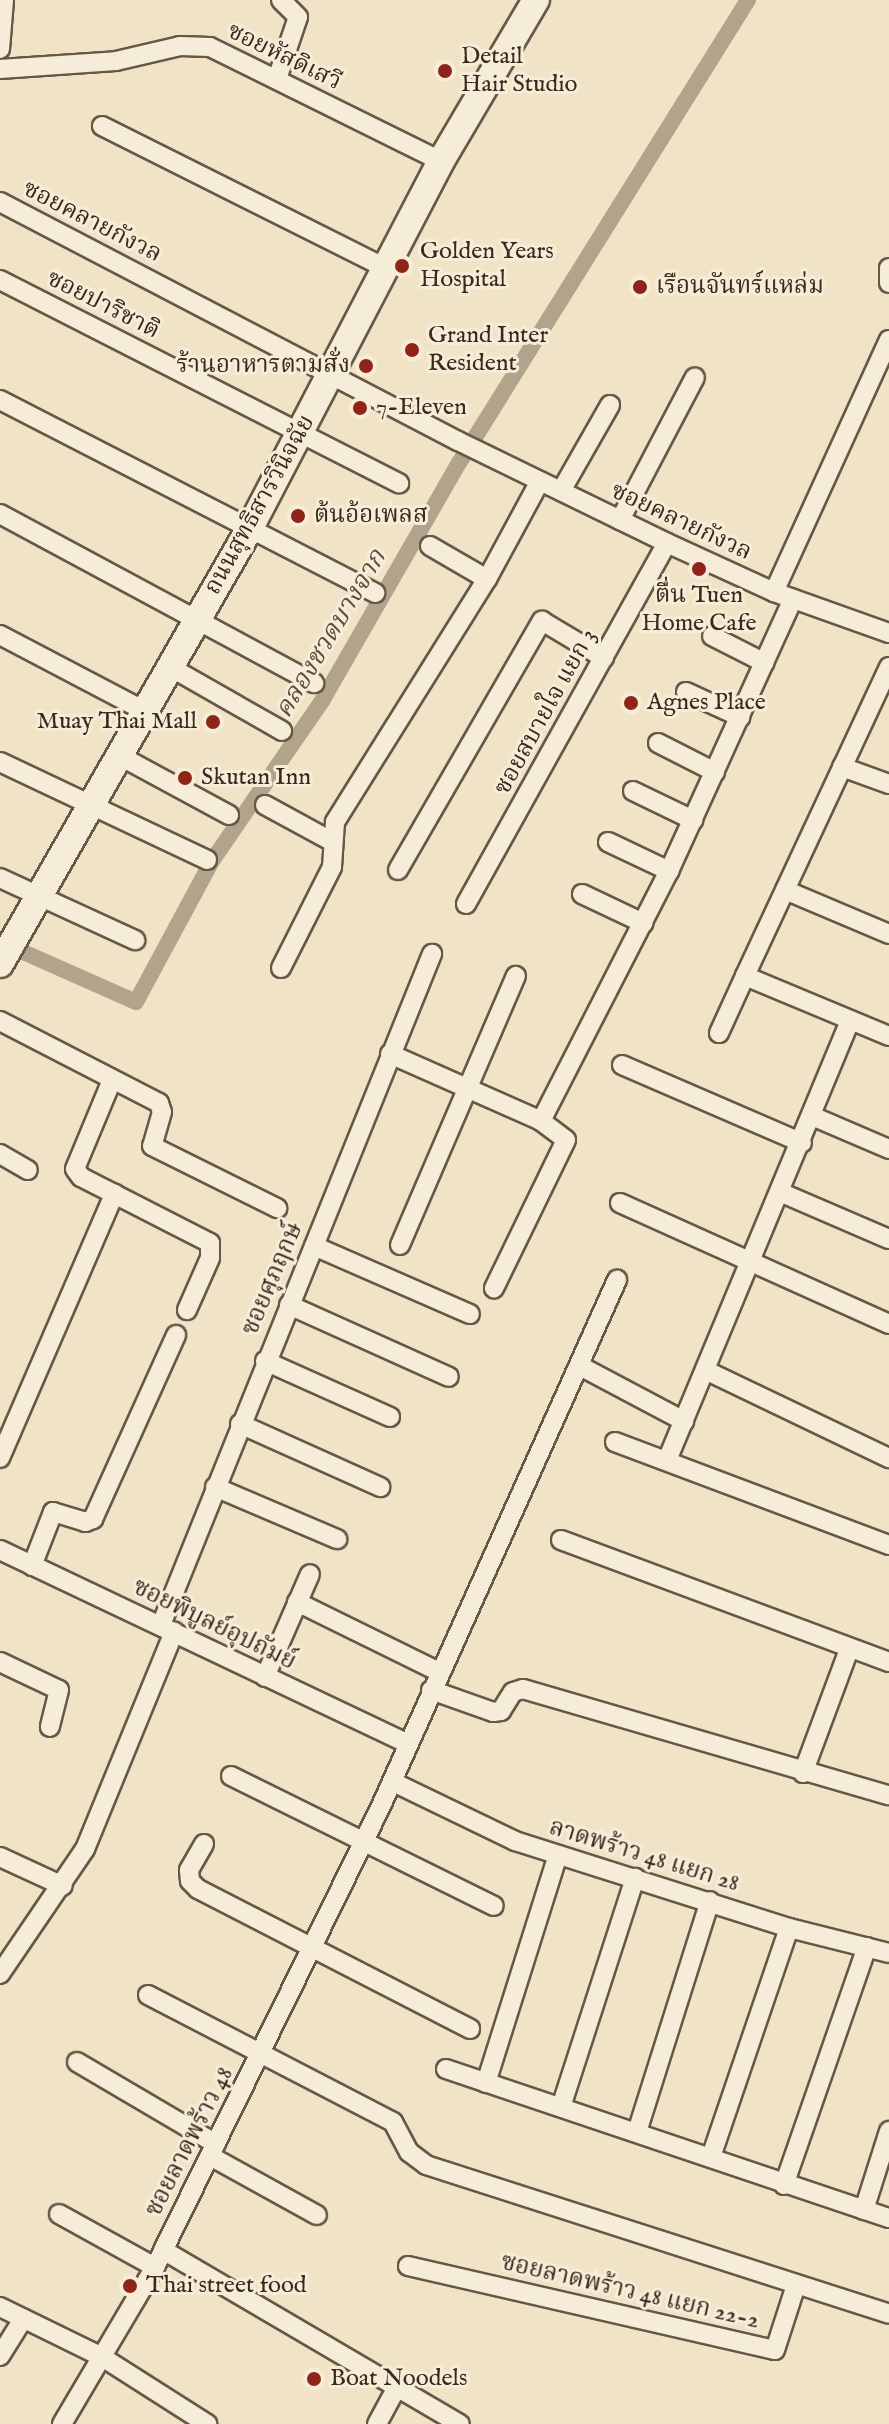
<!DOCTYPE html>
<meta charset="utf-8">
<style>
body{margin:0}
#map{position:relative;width:889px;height:2424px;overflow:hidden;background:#f1e3c5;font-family:"IM FELL English","Noto Serif Thai",serif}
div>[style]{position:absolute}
.canal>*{height:16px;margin:-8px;padding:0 8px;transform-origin:8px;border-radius:8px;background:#b2a48c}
.roads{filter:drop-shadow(2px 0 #665846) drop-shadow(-2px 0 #665846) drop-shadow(0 2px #665846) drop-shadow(0 -2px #665846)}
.street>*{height:18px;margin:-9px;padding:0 9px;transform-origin:9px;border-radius:9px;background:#f6edd9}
.secondary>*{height:26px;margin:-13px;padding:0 13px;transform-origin:13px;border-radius:13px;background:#f6edd9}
.dots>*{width:22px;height:22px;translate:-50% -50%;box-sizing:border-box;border:4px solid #f6edd9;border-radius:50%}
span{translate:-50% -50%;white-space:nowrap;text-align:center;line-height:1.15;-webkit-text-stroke:6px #f6edd9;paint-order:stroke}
.street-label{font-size:24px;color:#382a1c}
.poi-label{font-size:24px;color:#382a1c}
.left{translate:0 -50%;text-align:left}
.right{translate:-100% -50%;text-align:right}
.water-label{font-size:26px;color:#5d4f3e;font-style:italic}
</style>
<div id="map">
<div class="canal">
<i style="left:5px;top:944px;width:143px;rotate:23.9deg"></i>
<i style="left:136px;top:1002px;width:160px;rotate:-61.7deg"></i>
<i style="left:212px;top:861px;width:194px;rotate:-55.5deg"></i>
<i style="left:322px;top:701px;width:275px;rotate:-60.1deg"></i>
<i style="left:459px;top:463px;width:546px;rotate:-58.03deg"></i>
</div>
<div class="roads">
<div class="street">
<i style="left:0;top:49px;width:49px;rotate:-85.3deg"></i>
<i style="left:0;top:69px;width:116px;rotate:-3.9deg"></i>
<i style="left:116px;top:61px;width:66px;rotate:-13.2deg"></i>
<i style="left:180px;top:46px;width:30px;rotate:2deg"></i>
<i style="left:210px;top:47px;width:258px;rotate:26.3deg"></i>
<i style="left:277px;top:79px;width:65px;rotate:-71.3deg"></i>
<i style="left:298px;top:17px;width:24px;rotate:-135deg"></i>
<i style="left:102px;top:126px;width:317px;rotate:26.6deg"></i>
<i style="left:0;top:202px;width:517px;rotate:27.56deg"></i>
<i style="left:458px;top:441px;width:233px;rotate:26deg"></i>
<i style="left:667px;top:543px;width:118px;rotate:24.6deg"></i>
<i style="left:774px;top:592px;width:122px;rotate:19.6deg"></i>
<i style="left:889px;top:268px;width:15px;rotate:90deg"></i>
<i style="left:0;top:280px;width:448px;rotate:27deg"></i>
<i style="left:0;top:400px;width:422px;rotate:27.2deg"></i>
<i style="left:561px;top:491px;width:99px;rotate:-60.3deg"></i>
<i style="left:0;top:514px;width:357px;rotate:28.3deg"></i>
<i style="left:620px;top:520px;width:161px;rotate:-62.3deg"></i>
<i style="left:430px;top:546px;width:66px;rotate:30.1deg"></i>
<i style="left:487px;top:579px;width:111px;rotate:-61.6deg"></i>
<i style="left:774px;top:592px;width:277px;rotate:-65.5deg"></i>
<i style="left:0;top:635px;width:164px;rotate:27.7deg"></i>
<i style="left:712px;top:636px;width:59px;rotate:27deg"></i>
<i style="left:170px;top:667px;width:129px;rotate:29.7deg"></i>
<i style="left:889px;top:667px;width:341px;rotate:115deg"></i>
<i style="left:745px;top:976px;width:156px;rotate:22.6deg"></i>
<i style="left:686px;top:692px;width:60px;rotate:24.8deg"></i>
<i style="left:658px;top:743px;width:64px;rotate:27deg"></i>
<i style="left:120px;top:756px;width:124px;rotate:28.4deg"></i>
<i style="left:0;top:762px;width:229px;rotate:25.3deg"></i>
<i style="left:842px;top:767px;width:50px;rotate:19.9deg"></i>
<i style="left:633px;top:791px;width:67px;rotate:25.8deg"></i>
<i style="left:265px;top:805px;width:75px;rotate:28.6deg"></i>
<i style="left:608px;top:842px;width:68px;rotate:25.4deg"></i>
<i style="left:398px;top:870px;width:288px;rotate:-60deg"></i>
<i style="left:542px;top:621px;width:72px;rotate:30.8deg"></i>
<i style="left:0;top:878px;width:149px;rotate:24.7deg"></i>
<i style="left:785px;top:890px;width:113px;rotate:22.9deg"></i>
<i style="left:582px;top:894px;width:68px;rotate:25.4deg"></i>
<i style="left:466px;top:904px;width:413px;rotate:-60.9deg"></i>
<i style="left:281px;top:968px;width:113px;rotate:-63.2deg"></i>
<i style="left:332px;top:867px;width:45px;rotate:-86.2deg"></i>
<i style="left:335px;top:822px;width:287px;rotate:-58deg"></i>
<i style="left:0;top:1021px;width:179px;rotate:27.3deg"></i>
<i style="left:159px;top:1103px;width:9px;rotate:72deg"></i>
<i style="left:162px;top:1112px;width:35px;rotate:106deg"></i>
<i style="left:152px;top:1146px;width:140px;rotate:26.4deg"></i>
<i style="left:719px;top:1033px;width:63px;rotate:-65.5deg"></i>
<i style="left:390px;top:1054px;width:165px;rotate:23.9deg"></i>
<i style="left:541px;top:1121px;width:31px;rotate:37deg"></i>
<i style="left:566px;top:1140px;width:165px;rotate:115.9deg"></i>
<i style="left:622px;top:1065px;width:196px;rotate:23.4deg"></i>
<i style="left:112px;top:1080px;width:96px;rotate:112.6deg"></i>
<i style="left:75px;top:1169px;width:10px;rotate:53deg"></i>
<i style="left:81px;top:1177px;width:145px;rotate:27.1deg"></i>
<i style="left:210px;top:1243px;width:15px;rotate:90deg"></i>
<i style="left:210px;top:1258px;width:57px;rotate:113.9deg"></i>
<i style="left:812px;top:1116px;width:84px;rotate:23.2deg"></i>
<i style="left:541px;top:1121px;width:281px;rotate:-62.9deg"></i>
<i style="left:669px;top:871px;width:299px;rotate:-65.5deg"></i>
<i style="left:0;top:1154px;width:32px;rotate:30deg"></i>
<i style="left:782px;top:1193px;width:116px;rotate:23.3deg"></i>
<i style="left:620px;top:1203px;width:295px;rotate:24.2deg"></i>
<i style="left:400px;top:1245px;width:293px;rotate:-66.7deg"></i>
<i style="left:314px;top:1246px;width:170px;rotate:23.6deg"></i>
<i style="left:289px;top:1305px;width:175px;rotate:24.2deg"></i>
<i style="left:265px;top:1361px;width:137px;rotate:24.1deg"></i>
<i style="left:580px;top:1366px;width:118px;rotate:27.9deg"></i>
<i style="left:705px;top:1370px;width:204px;rotate:25.6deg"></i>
<i style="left:240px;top:1424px;width:154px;rotate:24.2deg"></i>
<i style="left:615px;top:1442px;width:293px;rotate:20.6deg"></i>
<i style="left:0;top:1458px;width:288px;rotate:-66.6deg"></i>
<i style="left:668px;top:1458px;width:473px;rotate:-67.4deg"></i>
<i style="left:215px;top:1487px;width:133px;rotate:23.1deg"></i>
<i style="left:561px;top:1540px;width:350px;rotate:20.4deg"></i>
<i style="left:0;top:1550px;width:452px;rotate:25.4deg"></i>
<i style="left:32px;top:1566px;width:58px;rotate:-68.7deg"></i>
<i style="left:53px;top:1512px;width:34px;rotate:17deg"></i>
<i style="left:85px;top:1522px;width:9px;rotate:-21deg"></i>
<i style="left:93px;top:1519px;width:202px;rotate:-65.7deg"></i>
<i style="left:297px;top:1602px;width:158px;rotate:26.2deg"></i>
<i style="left:161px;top:1625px;width:724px;rotate:-68.01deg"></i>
<i style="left:0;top:1662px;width:65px;rotate:25.4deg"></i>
<i style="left:59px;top:1690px;width:38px;rotate:104deg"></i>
<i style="left:265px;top:1677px;width:112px;rotate:-66.4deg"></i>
<i style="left:431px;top:1690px;width:66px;rotate:19.5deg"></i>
<i style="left:493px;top:1712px;width:8px;rotate:-7deg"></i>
<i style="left:501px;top:1711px;width:22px;rotate:-58deg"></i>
<i style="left:513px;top:1692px;width:10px;rotate:-17deg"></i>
<i style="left:523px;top:1689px;width:381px;rotate:16.2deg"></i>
<i style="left:803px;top:1773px;width:132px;rotate:-69.6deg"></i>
<i style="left:231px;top:1776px;width:293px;rotate:26.3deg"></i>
<i style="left:393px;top:1782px;width:136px;rotate:25.8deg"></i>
<i style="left:515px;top:1841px;width:287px;rotate:17.6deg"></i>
<i style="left:789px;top:1928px;width:103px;rotate:14deg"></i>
<i style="left:204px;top:1844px;width:30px;rotate:120deg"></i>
<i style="left:189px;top:1870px;width:11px;rotate:85deg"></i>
<i style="left:190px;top:1881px;width:11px;rotate:45deg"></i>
<i style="left:198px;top:1889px;width:306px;rotate:27.2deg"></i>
<i style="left:0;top:1857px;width:69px;rotate:24.7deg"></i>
<i style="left:0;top:1974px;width:151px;rotate:-55.8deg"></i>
<i style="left:85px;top:1849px;width:235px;rotate:-67.7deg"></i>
<i style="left:148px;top:1995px;width:276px;rotate:27.4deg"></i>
<i style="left:393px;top:2122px;width:34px;rotate:62deg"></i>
<i style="left:409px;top:2152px;width:21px;rotate:37deg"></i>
<i style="left:426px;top:2165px;width:486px;rotate:17.8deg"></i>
<i style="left:77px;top:2062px;width:161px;rotate:30.5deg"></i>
<i style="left:446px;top:2069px;width:467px;rotate:18.6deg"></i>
<i style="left:486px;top:2083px;width:239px;rotate:-72.5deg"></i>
<i style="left:561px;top:2107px;width:241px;rotate:-72.1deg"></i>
<i style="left:637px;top:2132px;width:242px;rotate:-72.5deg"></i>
<i style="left:210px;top:2156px;width:122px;rotate:28.9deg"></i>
<i style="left:711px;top:2157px;width:242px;rotate:-71.2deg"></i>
<i style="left:784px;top:2185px;width:252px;rotate:-70.8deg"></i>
<i style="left:864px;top:2210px;width:83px;rotate:-72.4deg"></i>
<i style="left:59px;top:2214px;width:110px;rotate:28.9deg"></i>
<i style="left:163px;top:2250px;width:344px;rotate:30.4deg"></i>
<i style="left:408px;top:2266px;width:376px;rotate:12.9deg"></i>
<i style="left:775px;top:2350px;width:68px;rotate:-72.1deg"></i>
<i style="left:0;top:2307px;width:114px;rotate:26.1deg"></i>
<i style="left:102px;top:2357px;width:125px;rotate:32.5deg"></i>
<i style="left:0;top:2356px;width:44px;rotate:-58.1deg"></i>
<i style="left:62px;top:2424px;width:182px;rotate:-59.4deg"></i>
<i style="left:155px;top:2267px;width:513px;rotate:-63.88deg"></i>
<i style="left:381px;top:1806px;width:577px;rotate:-65.84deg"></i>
<i style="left:377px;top:2424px;width:42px;rotate:-61.6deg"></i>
</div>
<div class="secondary">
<i style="left:0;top:964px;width:505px;rotate:-60.18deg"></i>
<i style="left:251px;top:526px;width:411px;rotate:-62.5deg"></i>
<i style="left:441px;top:161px;width:187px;rotate:-59.5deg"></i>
</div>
</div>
<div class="dots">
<i style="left:445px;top:71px;background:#8f2418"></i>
<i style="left:402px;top:266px;background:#8f2418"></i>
<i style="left:640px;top:287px;background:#8f2418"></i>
<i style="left:412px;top:350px;background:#8f2418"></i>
<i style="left:366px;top:366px;background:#8f2418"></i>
<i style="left:360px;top:408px;background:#8f2418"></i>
<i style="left:298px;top:516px;background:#8f2418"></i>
<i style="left:699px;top:569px;background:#8f2418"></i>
<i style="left:631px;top:703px;background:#8f2418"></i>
<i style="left:213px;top:722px;background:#8f2418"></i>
<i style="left:185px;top:778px;background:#8f2418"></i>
<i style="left:130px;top:2286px;background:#8f2418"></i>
<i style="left:314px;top:2379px;background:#8f2418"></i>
</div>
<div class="street-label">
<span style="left:284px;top:57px;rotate:26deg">ซอยหัสดิเสวี</span>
<span style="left:92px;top:222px;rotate:27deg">ซอยคลายกังวล</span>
<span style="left:103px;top:305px;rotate:27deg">ซอยปาริชาติ</span>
<span style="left:260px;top:505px;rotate:-61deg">ถนนสุทธิสารวินิจฉัย</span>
<span style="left:681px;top:522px;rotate:25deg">ซอยคลายกังวล</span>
<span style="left:546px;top:712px;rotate:-61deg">ซอยสบายใจ แยก 3</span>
<span style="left:273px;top:1279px;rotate:-67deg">ซอยศุภฤกษ์</span>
<span style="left:214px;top:1625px;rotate:26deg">ซอยพิบูลย์อุปถัมย์</span>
<span style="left:644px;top:1856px;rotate:17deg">ลาดพร้าว 48 แยก 28</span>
<span style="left:190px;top:2142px;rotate:-63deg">ซอยลาดพร้าว 48</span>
<span style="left:630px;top:2292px;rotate:13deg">ซอยลาดพร้าว 48 แยก 22-2</span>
</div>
<div class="poi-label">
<span class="left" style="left:461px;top:71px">Detail<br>Hair Studio</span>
<span class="left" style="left:420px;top:266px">Golden Years<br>Hospital</span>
<span class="left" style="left:656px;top:287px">เรือนจันทร์แหล่ม</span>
<span class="left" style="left:428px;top:350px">Grand Inter<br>Resident</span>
<span class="right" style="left:350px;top:366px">ร้านอาหารตามสั่ง</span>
<span class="left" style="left:376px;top:408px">7-Eleven</span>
<span class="left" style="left:314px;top:516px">ต้นอ้อเพลส</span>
<span style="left:699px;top:610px">ตื่น Tuen<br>Home Cafe</span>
<span class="left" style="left:647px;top:703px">Agnes Place</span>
<span class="right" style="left:197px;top:722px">Muay Thai Mall</span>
<span class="left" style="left:201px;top:778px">Skutan Inn</span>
<span class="left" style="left:146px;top:2286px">Thai street food</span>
<span class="left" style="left:330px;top:2379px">Boat Noodels</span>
</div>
<div class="water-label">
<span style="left:331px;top:634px;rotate:-59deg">คลองชวดบางจาก</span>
</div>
</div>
